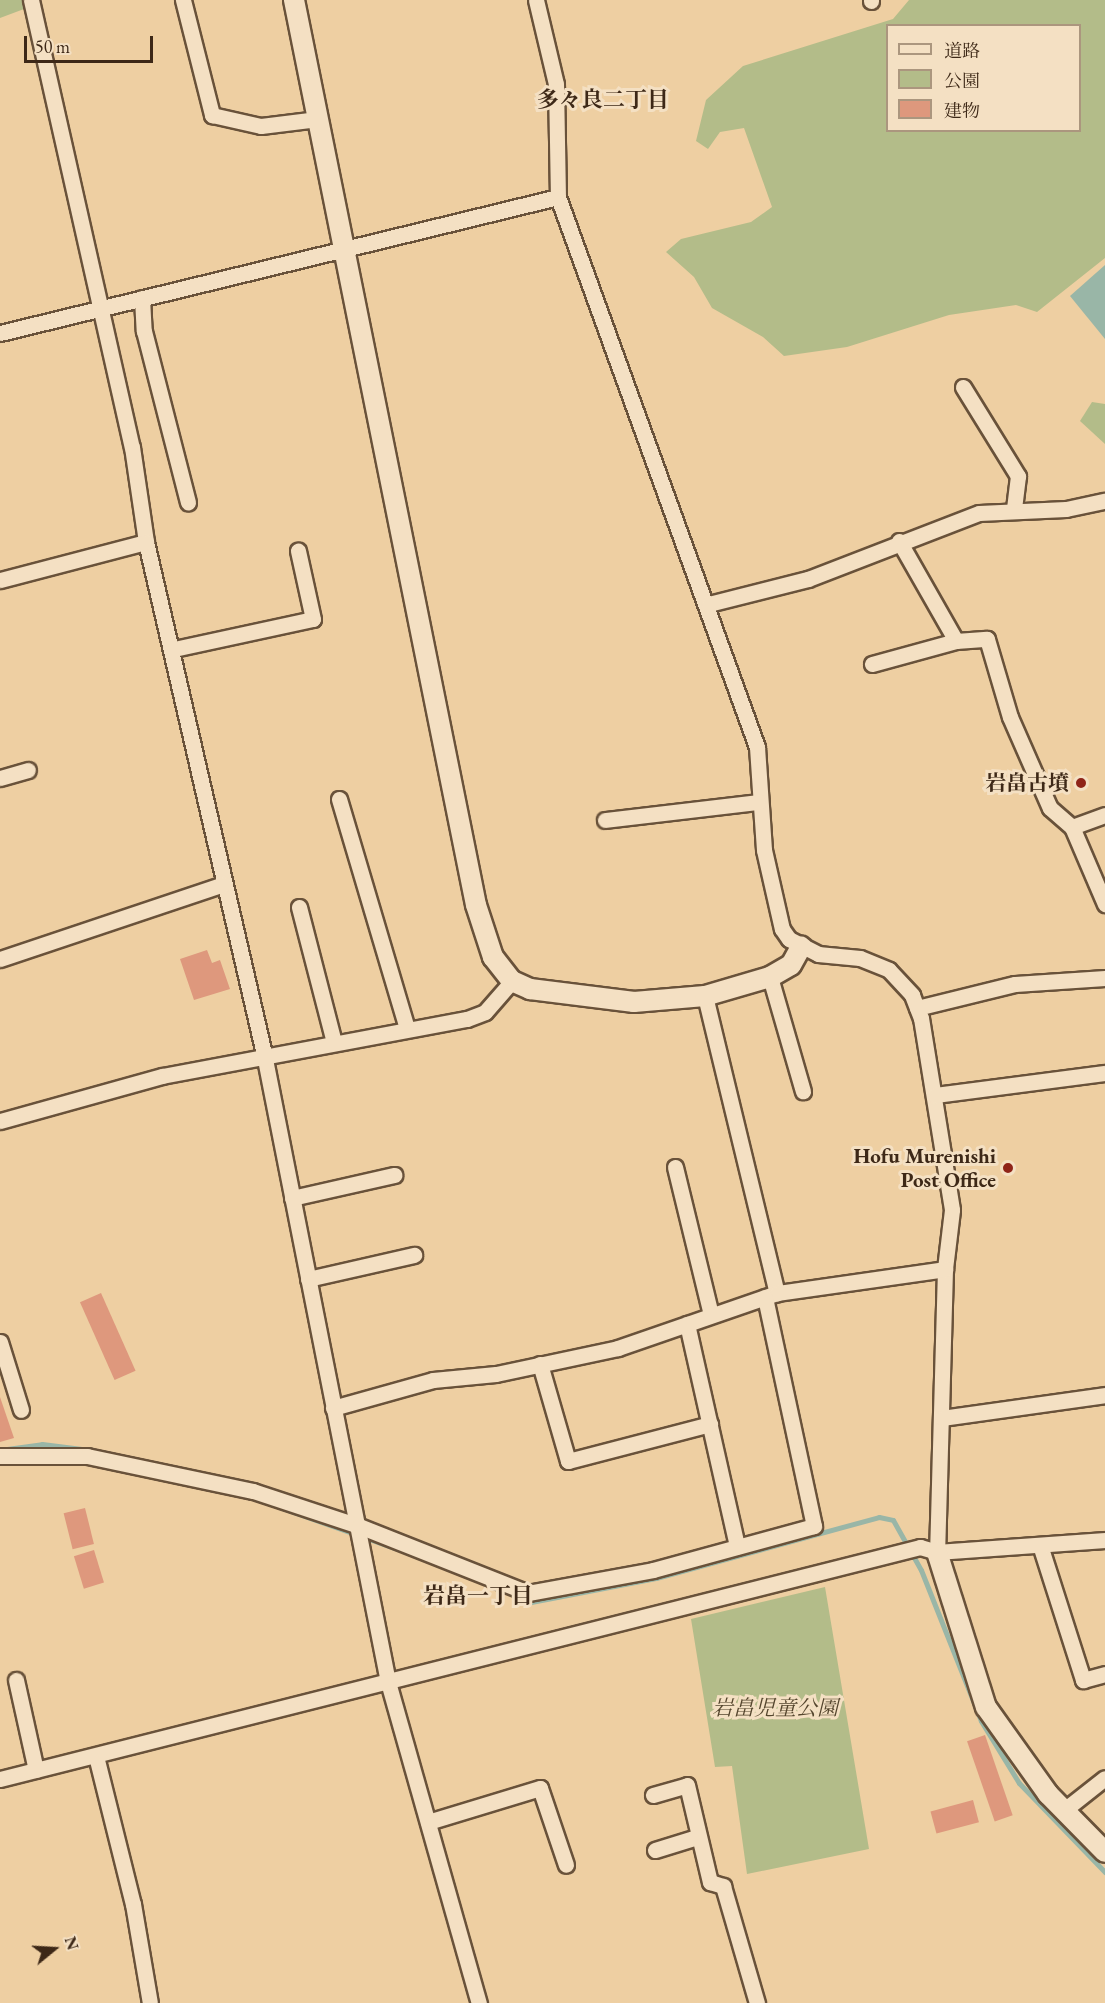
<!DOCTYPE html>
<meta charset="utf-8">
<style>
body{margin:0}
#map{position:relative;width:1105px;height:2003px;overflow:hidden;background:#eecfa2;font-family:"EB Garamond","Noto Serif JP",serif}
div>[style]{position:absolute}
.green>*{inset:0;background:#b3bc89}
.water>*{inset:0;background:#99b6a7}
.stream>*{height:5px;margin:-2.5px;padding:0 2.5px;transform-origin:2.5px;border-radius:2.5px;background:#99b6a7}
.building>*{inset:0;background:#de987d;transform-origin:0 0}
.roads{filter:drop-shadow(2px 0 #69523a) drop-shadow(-2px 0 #69523a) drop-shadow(0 2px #69523a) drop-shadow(0 -2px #69523a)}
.minor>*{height:15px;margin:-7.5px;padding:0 7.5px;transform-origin:7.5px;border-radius:7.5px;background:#f4e0c3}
.tertiary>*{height:20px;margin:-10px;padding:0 10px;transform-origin:10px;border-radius:10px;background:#f4e0c3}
.dots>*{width:16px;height:16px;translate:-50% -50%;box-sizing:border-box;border:3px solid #f4e0c3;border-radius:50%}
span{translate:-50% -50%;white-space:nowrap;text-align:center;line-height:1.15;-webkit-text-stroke:6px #f4e0c3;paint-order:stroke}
.poi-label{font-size:21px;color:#3d2817;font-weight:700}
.right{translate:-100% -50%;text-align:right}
.park-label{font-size:21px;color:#55462e;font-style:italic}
.neighbourhood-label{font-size:22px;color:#3d2817;font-weight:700}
.legend{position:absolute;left:886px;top:24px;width:195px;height:108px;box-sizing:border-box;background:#f4e0c3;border:2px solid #ab967e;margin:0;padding:8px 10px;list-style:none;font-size:18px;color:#3d2817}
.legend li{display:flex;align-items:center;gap:12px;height:30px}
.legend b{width:30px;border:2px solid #ab967e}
.north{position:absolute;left:24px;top:1919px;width:60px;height:60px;-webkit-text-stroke:4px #f4e0c3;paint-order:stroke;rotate:72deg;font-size:16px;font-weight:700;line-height:24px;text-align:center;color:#3d2817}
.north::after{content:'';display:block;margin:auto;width:21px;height:27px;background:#3d2817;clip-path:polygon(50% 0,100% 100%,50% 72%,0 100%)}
.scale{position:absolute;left:24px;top:36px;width:129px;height:27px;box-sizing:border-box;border:3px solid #3d2817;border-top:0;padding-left:8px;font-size:18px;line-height:21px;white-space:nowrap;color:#3d2817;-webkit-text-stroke:4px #f4e0c3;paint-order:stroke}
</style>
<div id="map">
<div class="green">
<i style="clip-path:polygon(0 0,22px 0,24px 9px,0 18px)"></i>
<i style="clip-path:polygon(evenodd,909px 0,1105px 0,1105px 258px,1037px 312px,1016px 305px,949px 315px,847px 347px,784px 356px,763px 337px,712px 308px,694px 277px,666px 252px,681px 239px,751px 222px,772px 207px,744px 128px,720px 132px,708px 149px,696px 141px,706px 100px,743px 66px,893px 19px,909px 0,888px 26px,1080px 26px,1080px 130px,888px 130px,888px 26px)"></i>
<i style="clip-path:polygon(1092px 402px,1105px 404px,1105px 444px,1080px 421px)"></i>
<i style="clip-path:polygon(825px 1587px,869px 1849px,747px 1874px,732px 1766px,715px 1767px,691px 1619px)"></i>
</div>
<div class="water">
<i style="clip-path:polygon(1105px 265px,1105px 339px,1070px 296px)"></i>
</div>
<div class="stream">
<i style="left:7px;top:1449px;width:35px;rotate:-8deg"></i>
<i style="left:42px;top:1444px;width:48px;rotate:7.1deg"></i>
<i style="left:279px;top:1507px;width:123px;rotate:19.5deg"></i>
<i style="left:515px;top:1596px;width:17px;rotate:21deg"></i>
<i style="left:531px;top:1602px;width:127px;rotate:-10.9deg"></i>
<i style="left:656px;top:1578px;width:231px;rotate:-15.3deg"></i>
<i style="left:879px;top:1517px;width:14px;rotate:12deg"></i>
<i style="left:893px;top:1520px;width:57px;rotate:60.8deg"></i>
<i style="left:921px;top:1570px;width:162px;rotate:68.3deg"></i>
<i style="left:981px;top:1721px;width:73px;rotate:58.5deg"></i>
<i style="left:1019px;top:1783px;width:124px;rotate:46deg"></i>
</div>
<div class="building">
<i style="clip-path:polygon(207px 950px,212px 963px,220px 960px,230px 989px,194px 1000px,180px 959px)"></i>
<i style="left:101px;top:1293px;width:85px;height:23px;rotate:66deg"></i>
<i style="clip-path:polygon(0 1397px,14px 1438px,0 1442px)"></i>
<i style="left:85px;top:1508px;width:37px;height:22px;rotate:76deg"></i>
<i style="left:94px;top:1550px;width:34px;height:21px;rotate:73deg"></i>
<i style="left:985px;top:1735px;width:85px;height:19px;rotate:71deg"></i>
<i style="left:973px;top:1800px;width:23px;height:44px;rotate:75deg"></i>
</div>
<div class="roads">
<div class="minor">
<i style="left:31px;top:0;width:458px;rotate:77.3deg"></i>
<i style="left:132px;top:447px;width:96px;rotate:81.6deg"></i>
<i style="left:146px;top:542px;width:525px;rotate:77.02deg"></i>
<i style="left:264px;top:1054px;width:640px;rotate:78.83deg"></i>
<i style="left:388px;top:1682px;width:334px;rotate:74.2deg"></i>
<i style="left:183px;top:0;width:119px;rotate:75.8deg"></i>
<i style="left:212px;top:115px;width:50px;rotate:12.7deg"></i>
<i style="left:261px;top:126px;width:57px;rotate:-7deg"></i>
<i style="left:536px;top:0;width:86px;rotate:76.6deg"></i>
<i style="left:556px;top:84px;width:113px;rotate:89deg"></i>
<i style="left:558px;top:197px;width:585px;rotate:70.11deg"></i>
<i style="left:757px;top:747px;width:103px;rotate:86.1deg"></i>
<i style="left:764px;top:850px;width:81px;rotate:77.2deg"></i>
<i style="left:782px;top:929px;width:12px;rotate:55deg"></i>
<i style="left:789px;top:939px;width:33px;rotate:27deg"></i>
<i style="left:818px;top:954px;width:42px;rotate:5.4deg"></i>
<i style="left:860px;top:958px;width:31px;rotate:22deg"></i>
<i style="left:889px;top:970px;width:34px;rotate:47deg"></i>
<i style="left:912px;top:995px;width:25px;rotate:69deg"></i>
<i style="left:921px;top:1018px;width:194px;rotate:80.8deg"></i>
<i style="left:952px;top:1210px;width:59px;rotate:96.8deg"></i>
<i style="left:945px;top:1269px;width:283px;rotate:91.6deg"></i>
<i style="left:871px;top:0;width:1px;rotate:90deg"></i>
<i style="left:142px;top:298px;width:33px;rotate:87deg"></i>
<i style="left:144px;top:331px;width:177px;rotate:75.6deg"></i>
<i style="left:0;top:333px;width:574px;rotate:-13.7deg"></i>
<i style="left:963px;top:387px;width:105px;rotate:58.3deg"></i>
<i style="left:1018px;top:476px;width:33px;rotate:97deg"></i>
<i style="left:899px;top:541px;width:115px;rotate:60.3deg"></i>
<i style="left:0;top:580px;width:151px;rotate:-14.6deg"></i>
<i style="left:709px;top:604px;width:102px;rotate:-14.2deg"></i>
<i style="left:808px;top:579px;width:183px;rotate:-21.1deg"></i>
<i style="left:979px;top:513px;width:87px;rotate:-2.6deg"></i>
<i style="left:1066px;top:509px;width:40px;rotate:-12deg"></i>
<i style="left:174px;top:649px;width:142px;rotate:-12.2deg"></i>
<i style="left:313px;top:619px;width:70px;rotate:-102.4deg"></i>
<i style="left:872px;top:664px;width:87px;rotate:-15.3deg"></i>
<i style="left:956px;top:641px;width:31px;rotate:-4deg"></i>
<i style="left:987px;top:639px;width:81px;rotate:73.6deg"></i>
<i style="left:1010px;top:717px;width:99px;rotate:66.3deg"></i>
<i style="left:1050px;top:808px;width:29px;rotate:41deg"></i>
<i style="left:1072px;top:827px;width:84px;rotate:66.8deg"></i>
<i style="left:0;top:778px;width:29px;rotate:-16deg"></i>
<i style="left:339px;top:799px;width:240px;rotate:73.5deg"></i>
<i style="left:605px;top:820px;width:154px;rotate:-6.7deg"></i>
<i style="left:1072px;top:827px;width:35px;rotate:-20deg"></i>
<i style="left:299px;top:907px;width:139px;rotate:75.5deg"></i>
<i style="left:0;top:959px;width:236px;rotate:-18.5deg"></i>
<i style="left:770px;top:977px;width:119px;rotate:73.9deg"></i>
<i style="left:705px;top:996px;width:306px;rotate:76.4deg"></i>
<i style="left:917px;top:1008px;width:101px;rotate:-13.8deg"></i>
<i style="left:1015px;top:984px;width:90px;rotate:-3.8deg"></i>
<i style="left:935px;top:1095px;width:171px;rotate:-7.4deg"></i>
<i style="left:0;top:1121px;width:168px;rotate:-15.5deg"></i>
<i style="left:162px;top:1076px;width:310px;rotate:-10.6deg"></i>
<i style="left:467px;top:1019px;width:19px;rotate:-21deg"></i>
<i style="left:485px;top:1012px;width:41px;rotate:-48.9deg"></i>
<i style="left:675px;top:1167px;width:152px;rotate:76.3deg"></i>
<i style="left:292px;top:1198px;width:105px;rotate:-12.7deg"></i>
<i style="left:308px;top:1279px;width:109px;rotate:-12.8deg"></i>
<i style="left:687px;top:1324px;width:228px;rotate:77.3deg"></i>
<i style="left:0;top:1342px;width:71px;rotate:72.8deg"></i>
<i style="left:540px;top:1364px;width:101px;rotate:73.9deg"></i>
<i style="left:568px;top:1461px;width:147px;rotate:-14.6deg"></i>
<i style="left:333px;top:1408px;width:104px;rotate:-15.6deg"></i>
<i style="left:433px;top:1380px;width:63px;rotate:-5.4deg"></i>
<i style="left:496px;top:1374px;width:125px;rotate:-12deg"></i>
<i style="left:618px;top:1348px;width:168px;rotate:-19.1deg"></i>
<i style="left:777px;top:1293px;width:170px;rotate:-8.1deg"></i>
<i style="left:942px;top:1418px;width:165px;rotate:-8deg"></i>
<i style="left:0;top:1456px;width:87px"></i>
<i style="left:87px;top:1456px;width:170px;rotate:11.9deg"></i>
<i style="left:253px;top:1491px;width:112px;rotate:18.3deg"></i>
<i style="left:359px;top:1526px;width:182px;rotate:21.6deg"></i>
<i style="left:528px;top:1593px;width:127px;rotate:-10.4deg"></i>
<i style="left:653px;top:1570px;width:167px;rotate:-15.3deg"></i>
<i style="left:814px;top:1526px;width:234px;rotate:-102.1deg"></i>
<i style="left:1040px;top:1545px;width:142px;rotate:72.3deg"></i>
<i style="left:1083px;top:1680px;width:23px;rotate:-15deg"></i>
<i style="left:16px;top:1680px;width:92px;rotate:77.5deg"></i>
<i style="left:96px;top:1756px;width:153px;rotate:76deg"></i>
<i style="left:133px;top:1904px;width:100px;rotate:80.3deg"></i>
<i style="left:0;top:1779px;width:949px;rotate:-14.15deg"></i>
<i style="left:920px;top:1547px;width:18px;rotate:16deg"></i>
<i style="left:937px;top:1552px;width:168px;rotate:-4.1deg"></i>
<i style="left:653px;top:1795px;width:35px;rotate:-16deg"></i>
<i style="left:687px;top:1785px;width:100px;rotate:76.7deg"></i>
<i style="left:710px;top:1882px;width:14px;rotate:17deg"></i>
<i style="left:723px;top:1886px;width:122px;rotate:73.8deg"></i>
<i style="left:1063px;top:1811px;width:53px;rotate:-38.2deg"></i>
<i style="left:428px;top:1822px;width:117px;rotate:-16.9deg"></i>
<i style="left:540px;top:1788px;width:81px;rotate:71.3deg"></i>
<i style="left:655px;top:1850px;width:44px;rotate:-17.2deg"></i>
</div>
<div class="tertiary">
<i style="left:294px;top:0;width:923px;rotate:78.63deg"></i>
<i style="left:476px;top:905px;width:55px;rotate:71.9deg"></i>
<i style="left:493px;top:957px;width:31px;rotate:52deg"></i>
<i style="left:512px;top:981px;width:20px;rotate:24deg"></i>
<i style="left:530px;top:989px;width:105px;rotate:7.1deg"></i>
<i style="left:634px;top:1002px;width:71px;rotate:-4.8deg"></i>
<i style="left:705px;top:996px;width:68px;rotate:-16.3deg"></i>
<i style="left:770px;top:977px;width:24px;rotate:-30deg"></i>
<i style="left:791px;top:965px;width:21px;rotate:-61deg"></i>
<i style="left:937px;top:1552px;width:163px;rotate:72.5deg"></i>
<i style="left:986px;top:1707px;width:107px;rotate:54.5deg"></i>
<i style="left:1048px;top:1794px;width:81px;rotate:45.5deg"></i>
</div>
</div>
<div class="dots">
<i style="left:1081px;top:783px;background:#8f2418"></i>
<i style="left:1008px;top:1168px;background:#8f2418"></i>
</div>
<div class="poi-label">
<span class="right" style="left:1069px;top:783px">岩畠古墳</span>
<span class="right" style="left:996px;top:1168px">Hofu Murenishi<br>Post Office</span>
</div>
<div class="park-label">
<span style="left:775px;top:1708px">岩畠児童公園</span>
</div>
<div class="neighbourhood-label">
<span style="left:603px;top:100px">多々良二丁目</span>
<span style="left:478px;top:1596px">岩畠一丁目</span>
</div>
<ul class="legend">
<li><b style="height:8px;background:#f4e0c3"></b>道路</li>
<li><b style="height:16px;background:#b3bc89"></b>公園</li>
<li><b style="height:16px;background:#de987d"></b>建物</li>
</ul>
<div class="north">N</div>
<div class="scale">50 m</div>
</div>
